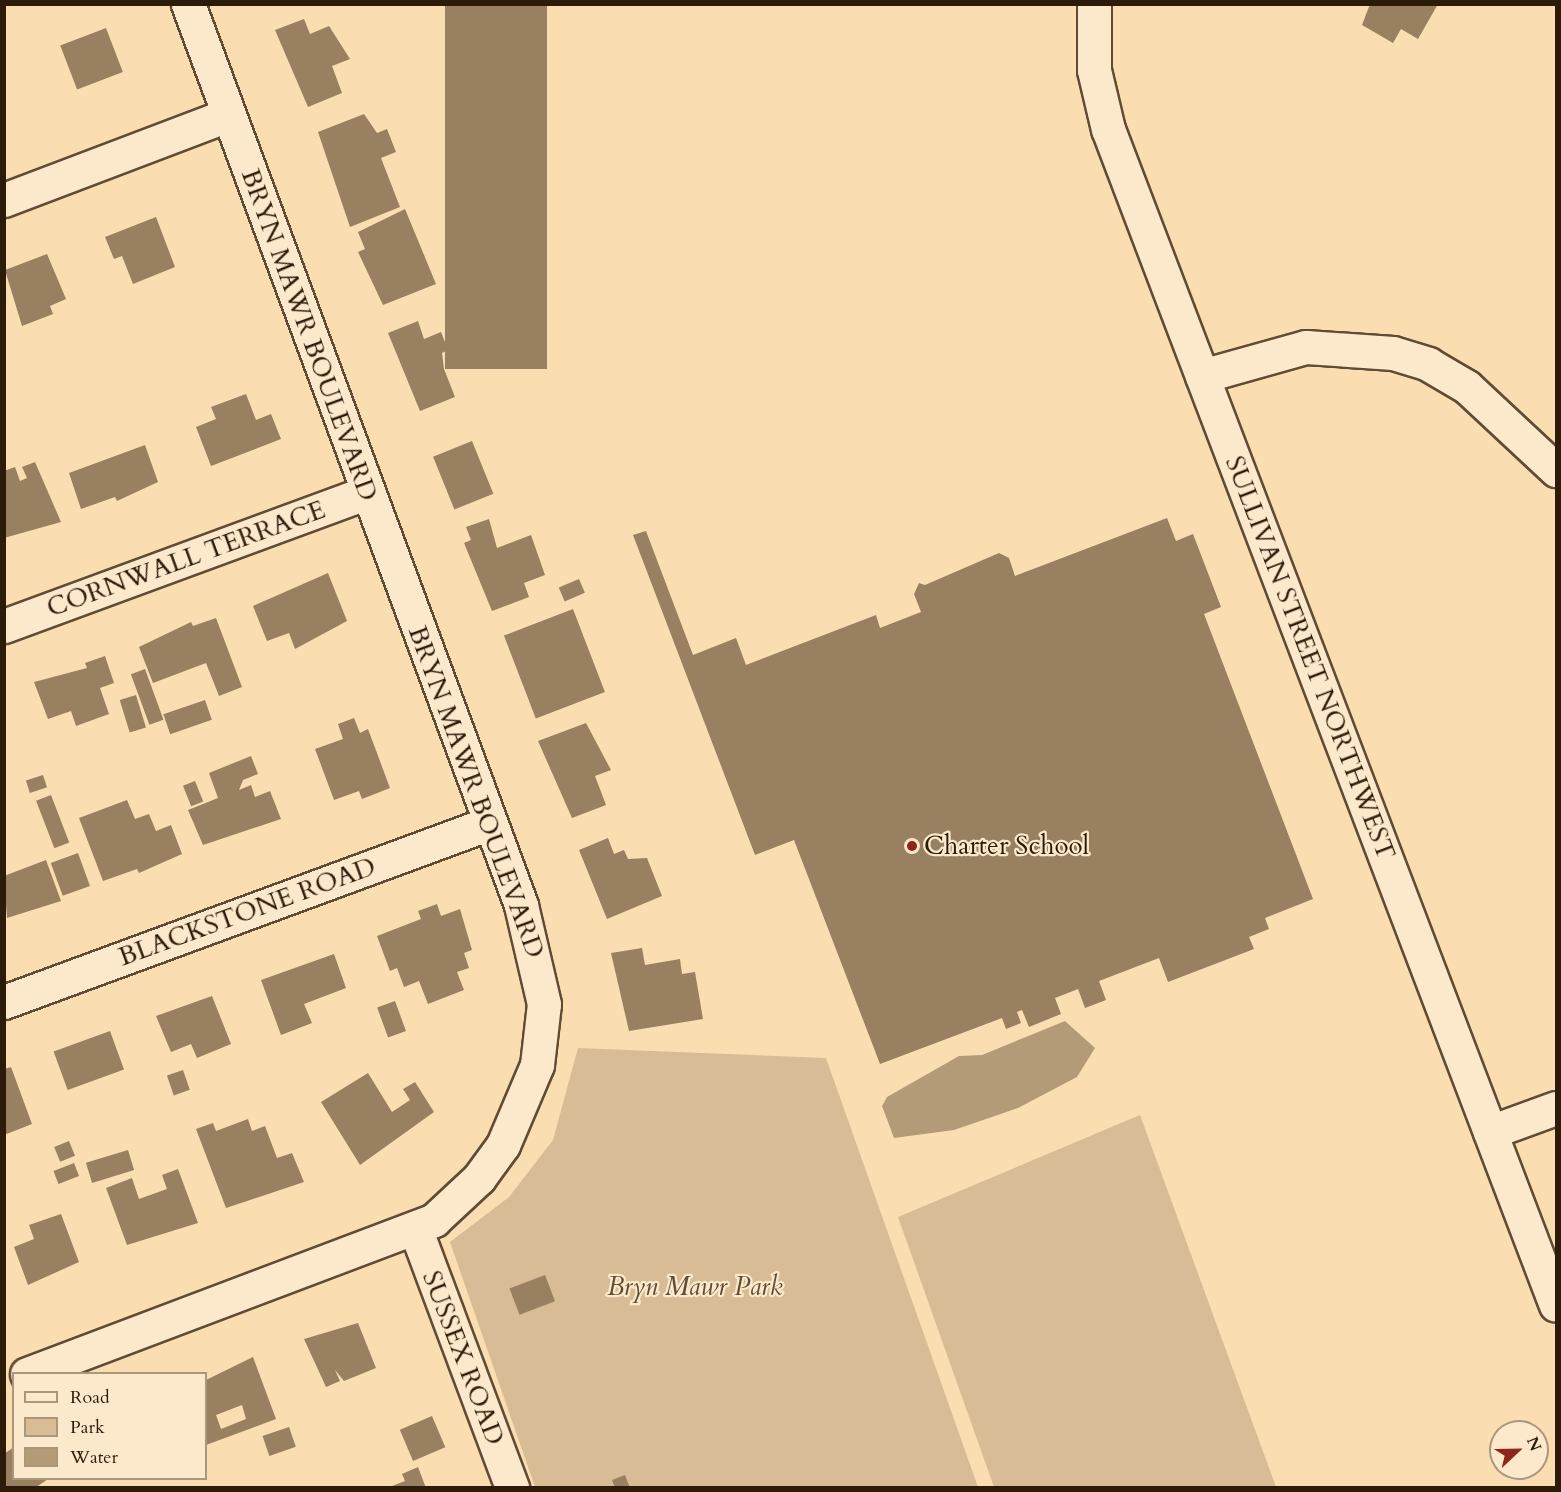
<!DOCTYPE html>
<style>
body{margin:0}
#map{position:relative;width:1561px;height:1492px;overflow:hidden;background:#faddb1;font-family:Cardo,serif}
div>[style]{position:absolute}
.green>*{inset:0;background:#d7bc95}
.water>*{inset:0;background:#b49b78}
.building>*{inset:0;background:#988061;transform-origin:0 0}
.roads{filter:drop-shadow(2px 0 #604c34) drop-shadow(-2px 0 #604c34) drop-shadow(0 2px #604c34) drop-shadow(0 -2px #604c34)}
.street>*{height:33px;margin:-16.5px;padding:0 16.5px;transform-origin:16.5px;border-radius:16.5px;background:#fce9cc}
.dots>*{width:16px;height:16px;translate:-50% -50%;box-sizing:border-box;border:3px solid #fce9cc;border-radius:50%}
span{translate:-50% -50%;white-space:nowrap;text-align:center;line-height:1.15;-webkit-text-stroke:4.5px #fce9cc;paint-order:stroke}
.street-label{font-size:26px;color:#2d1b0a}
.poi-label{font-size:26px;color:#2d1b0a}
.left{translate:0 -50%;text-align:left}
.park-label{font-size:26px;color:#604b34;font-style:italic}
.frame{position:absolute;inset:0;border:6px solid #2d1b0a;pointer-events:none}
.legend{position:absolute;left:12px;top:1372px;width:195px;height:108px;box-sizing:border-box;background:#fce9cc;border:2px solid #a9977e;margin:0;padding:8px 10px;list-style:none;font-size:18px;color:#2d1b0a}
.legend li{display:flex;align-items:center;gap:12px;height:30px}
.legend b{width:30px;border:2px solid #a9977e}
.north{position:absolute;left:1489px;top:1420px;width:60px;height:60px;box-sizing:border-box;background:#fce9cc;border:2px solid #a9977e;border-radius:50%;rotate:68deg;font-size:16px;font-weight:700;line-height:24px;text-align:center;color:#2d1b0a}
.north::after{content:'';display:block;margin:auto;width:21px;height:27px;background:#8f2418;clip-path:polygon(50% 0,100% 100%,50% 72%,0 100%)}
</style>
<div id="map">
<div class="green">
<i style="clip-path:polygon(578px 1048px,826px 1058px,978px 1487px,535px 1487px,450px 1242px,509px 1197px,553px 1140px)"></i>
<i style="clip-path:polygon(1140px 1115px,1276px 1487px,994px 1487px,898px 1217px)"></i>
</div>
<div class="water">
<i style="clip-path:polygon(1065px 1021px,1095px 1048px,1077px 1077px,1018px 1108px,954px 1130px,894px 1138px,882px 1106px,887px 1097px,959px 1056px,982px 1055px)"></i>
</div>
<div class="building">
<i style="left:445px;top:4px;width:102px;height:365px"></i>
<i style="clip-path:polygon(1370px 4px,1438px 4px,1418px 39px,1401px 29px,1393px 43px,1362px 25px)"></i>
<i style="clip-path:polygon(304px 19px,310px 34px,329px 26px,350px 59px,332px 66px,342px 93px,308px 107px,275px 30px)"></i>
<i style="left:106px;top:28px;width:47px;height:49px;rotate:69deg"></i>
<i style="clip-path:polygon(364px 114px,377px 133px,387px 129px,396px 152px,381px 158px,400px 207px,350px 227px,318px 132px)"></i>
<i style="clip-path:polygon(405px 209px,436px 284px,383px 305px,358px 252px,365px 249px,358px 232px)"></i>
<i style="clip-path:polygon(156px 217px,175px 267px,133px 284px,122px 256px,114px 259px,105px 237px)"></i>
<i style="clip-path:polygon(47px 254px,66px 299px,50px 306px,53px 314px,22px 326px,5px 270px)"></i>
<i style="clip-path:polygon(418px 321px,424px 339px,441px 332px,448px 350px,442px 353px,444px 369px,455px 397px,420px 411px,388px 333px)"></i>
<i style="clip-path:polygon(246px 394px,256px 420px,271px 414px,281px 439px,211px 466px,196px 427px,216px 419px,211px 407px)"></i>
<i style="left:472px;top:441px;width:57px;height:42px;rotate:68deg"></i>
<i style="clip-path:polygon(145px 445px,158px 482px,117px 501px,115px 497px,81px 509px,69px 473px)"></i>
<i style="clip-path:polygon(35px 462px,61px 522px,4px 538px,4px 471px,15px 467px,20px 481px,27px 478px,22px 467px)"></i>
<i style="clip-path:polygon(1167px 518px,1176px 541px,1193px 534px,1221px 607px,1204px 614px,1313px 899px,1265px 918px,1269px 929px,1249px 937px,1254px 949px,1168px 982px,1159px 958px,1099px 981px,1106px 1000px,1085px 1008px,1078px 989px,1055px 998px,1061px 1014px,1029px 1027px,1022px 1010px,1017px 1012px,1021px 1023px,1006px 1029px,1002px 1018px,880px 1064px,794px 840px,755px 855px,633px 535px,646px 531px,693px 655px,736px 638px,746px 665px,876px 615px,880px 628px,921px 612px,914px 594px,919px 583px,925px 585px,999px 553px,1009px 558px,1015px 576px)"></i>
<i style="clip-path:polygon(489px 519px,497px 548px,531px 535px,545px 575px,524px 583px,529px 597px,492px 611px,464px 543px,471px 540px,466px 527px)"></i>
<i style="clip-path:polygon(328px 573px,347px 621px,295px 649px,289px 633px,267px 641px,253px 606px)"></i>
<i style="left:579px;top:579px;width:15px;height:22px;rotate:67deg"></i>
<i style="left:573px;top:609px;width:89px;height:74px;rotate:69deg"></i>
<i style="clip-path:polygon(216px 618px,242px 687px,219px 696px,206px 663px,153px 683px,139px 647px,191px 622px,193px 626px)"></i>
<i style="clip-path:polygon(105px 656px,114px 683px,100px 688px,109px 714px,76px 726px,71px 711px,48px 719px,34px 682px,87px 668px,85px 663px)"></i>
<i style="left:145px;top:669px;width:54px;height:15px;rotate:70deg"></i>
<i style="left:136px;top:695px;width:34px;height:17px;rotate:73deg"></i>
<i style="left:205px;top:700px;width:21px;height:44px;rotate:71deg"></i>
<i style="clip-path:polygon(354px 718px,360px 733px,368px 729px,390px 788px,362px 799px,359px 791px,334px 800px,315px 749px,343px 739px,338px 724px)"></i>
<i style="clip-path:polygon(586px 723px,611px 770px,595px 776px,606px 805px,572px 818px,538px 741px)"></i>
<i style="clip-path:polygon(251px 756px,258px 774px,243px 780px,239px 790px,251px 785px,255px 797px,270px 791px,281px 819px,203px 845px,188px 810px,218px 798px,209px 773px)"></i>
<i style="left:43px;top:775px;width:13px;height:18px;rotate:72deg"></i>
<i style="left:195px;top:781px;width:22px;height:13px;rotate:68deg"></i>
<i style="left:51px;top:795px;width:51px;height:16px;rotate:69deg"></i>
<i style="clip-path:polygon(127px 800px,135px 819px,149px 814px,156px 831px,171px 825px,182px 854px,139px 873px,137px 869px,103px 881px,79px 818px)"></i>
<i style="clip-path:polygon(608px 838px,614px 854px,624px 850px,628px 859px,647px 858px,662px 896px,607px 919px,579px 850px)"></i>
<i style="left:78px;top:853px;width:35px;height:29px;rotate:70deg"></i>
<i style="clip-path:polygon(46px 860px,61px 901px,7px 918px,4px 876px)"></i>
<i style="clip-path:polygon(437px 904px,441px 916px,460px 909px,472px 950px,464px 953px,469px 968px,457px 972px,464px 990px,428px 1004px,419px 981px,404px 987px,397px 968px,390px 971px,377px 936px,421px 919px,418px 911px)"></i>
<i style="clip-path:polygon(642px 948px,645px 965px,680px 959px,682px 974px,695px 972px,703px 1019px,629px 1031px,611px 953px)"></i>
<i style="clip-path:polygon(334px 954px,346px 988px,304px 1004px,312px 1023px,281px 1035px,261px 980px)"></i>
<i style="clip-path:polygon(212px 996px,231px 1044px,197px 1058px,191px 1044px,171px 1052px,156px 1016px)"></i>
<i style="left:395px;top:1001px;width:32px;height:19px;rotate:70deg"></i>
<i style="left:110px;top:1031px;width:41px;height:60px;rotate:70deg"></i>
<i style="clip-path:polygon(11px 1067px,32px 1124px,4px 1135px,4px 1069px)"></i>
<i style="left:183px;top:1070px;width:21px;height:17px;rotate:71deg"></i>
<i style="clip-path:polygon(368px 1073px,392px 1112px,410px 1100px,403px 1089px,415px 1082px,434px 1112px,360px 1165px,321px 1102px)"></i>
<i style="clip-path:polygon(248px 1119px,252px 1131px,265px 1126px,277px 1158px,292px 1153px,304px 1182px,226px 1208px,196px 1129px,213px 1123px,216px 1131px)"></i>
<i style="left:69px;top:1141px;width:16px;height:16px;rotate:68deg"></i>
<i style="left:128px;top:1150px;width:21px;height:44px;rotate:73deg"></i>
<i style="left:74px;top:1163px;width:14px;height:22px;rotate:69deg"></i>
<i style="clip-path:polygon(178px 1169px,198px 1223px,127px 1245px,106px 1188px,132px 1178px,139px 1199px,167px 1189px,162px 1175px)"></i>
<i style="clip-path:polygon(61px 1214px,79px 1262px,28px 1285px,14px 1247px,34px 1239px,29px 1225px)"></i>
<i style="left:545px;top:1275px;width:28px;height:38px;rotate:69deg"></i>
<i style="clip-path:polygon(358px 1323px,376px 1368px,344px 1381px,335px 1370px,340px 1381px,326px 1387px,304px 1339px)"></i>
<i style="clip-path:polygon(evenodd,253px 1357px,276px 1419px,206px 1445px,206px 1380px,253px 1357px,242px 1405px,246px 1419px,221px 1429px,216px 1415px,242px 1405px)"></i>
<i style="left:432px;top:1416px;width:34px;height:35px;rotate:67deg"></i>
<i style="left:289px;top:1427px;width:21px;height:28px;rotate:71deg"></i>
<i style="clip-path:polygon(14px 1447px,14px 1478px,48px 1479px,35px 1488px,4px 1488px,4px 1454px)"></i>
<i style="clip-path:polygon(418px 1467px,426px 1488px,387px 1488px,405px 1481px,402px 1474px)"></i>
<i style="clip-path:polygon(625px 1475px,630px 1488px,615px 1488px,612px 1480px)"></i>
</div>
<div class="roads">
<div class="street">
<i style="left:1094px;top:4px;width:66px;rotate:90deg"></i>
<i style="left:1094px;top:70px;width:61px;rotate:76.7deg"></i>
<i style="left:1108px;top:129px;width:1258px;rotate:69.15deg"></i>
<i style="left:4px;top:200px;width:240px;rotate:-20.8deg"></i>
<i style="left:1202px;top:376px;width:108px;rotate:-15.6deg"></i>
<i style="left:1306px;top:347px;width:87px;rotate:3.9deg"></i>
<i style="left:1393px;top:353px;width:37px;rotate:17deg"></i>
<i style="left:1428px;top:364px;width:45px;rotate:30.5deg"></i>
<i style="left:1467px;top:387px;width:122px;rotate:43deg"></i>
<i style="left:4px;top:626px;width:388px;rotate:-20.2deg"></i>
<i style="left:4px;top:1002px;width:518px;rotate:-20.22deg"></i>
<i style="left:1490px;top:1132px;width:70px;rotate:-20deg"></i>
<i style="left:415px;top:1228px;width:278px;rotate:69.5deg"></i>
<i style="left:27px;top:1374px;width:435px;rotate:-20.7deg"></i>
<i style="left:434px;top:1220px;width:62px;rotate:-43deg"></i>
<i style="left:479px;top:1178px;width:41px;rotate:-54deg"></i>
<i style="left:503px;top:1145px;width:87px;rotate:-67deg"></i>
<i style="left:537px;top:1065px;width:61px;rotate:-83.5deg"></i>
<i style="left:544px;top:1004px;width:102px;rotate:-103.1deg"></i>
<i style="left:521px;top:905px;width:961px;rotate:-110.28deg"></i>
</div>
</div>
<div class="dots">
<i style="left:912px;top:846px;background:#8f2418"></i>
</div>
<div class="street-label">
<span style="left:309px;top:335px;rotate:70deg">BRYN MAWR BOULEVARD</span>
<span style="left:186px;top:559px;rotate:-20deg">CORNWALL TERRACE</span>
<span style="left:1310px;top:658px;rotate:69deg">SULLIVAN STREET NORTHWEST</span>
<span style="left:476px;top:792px;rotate:70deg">BRYN MAWR BOULEVARD</span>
<span style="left:247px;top:912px;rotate:-20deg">BLACKSTONE ROAD</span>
<span style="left:463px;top:1358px;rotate:69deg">SUSSEX ROAD</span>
</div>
<div class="poi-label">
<span class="left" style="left:924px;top:846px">Charter School</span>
</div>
<div class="park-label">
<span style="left:695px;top:1287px">Bryn Mawr Park</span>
</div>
<div class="frame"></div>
<ul class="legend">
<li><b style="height:8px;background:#fce9cc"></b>Road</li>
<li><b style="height:16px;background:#d7bc95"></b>Park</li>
<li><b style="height:16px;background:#b49b78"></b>Water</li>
</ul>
<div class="north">N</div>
</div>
